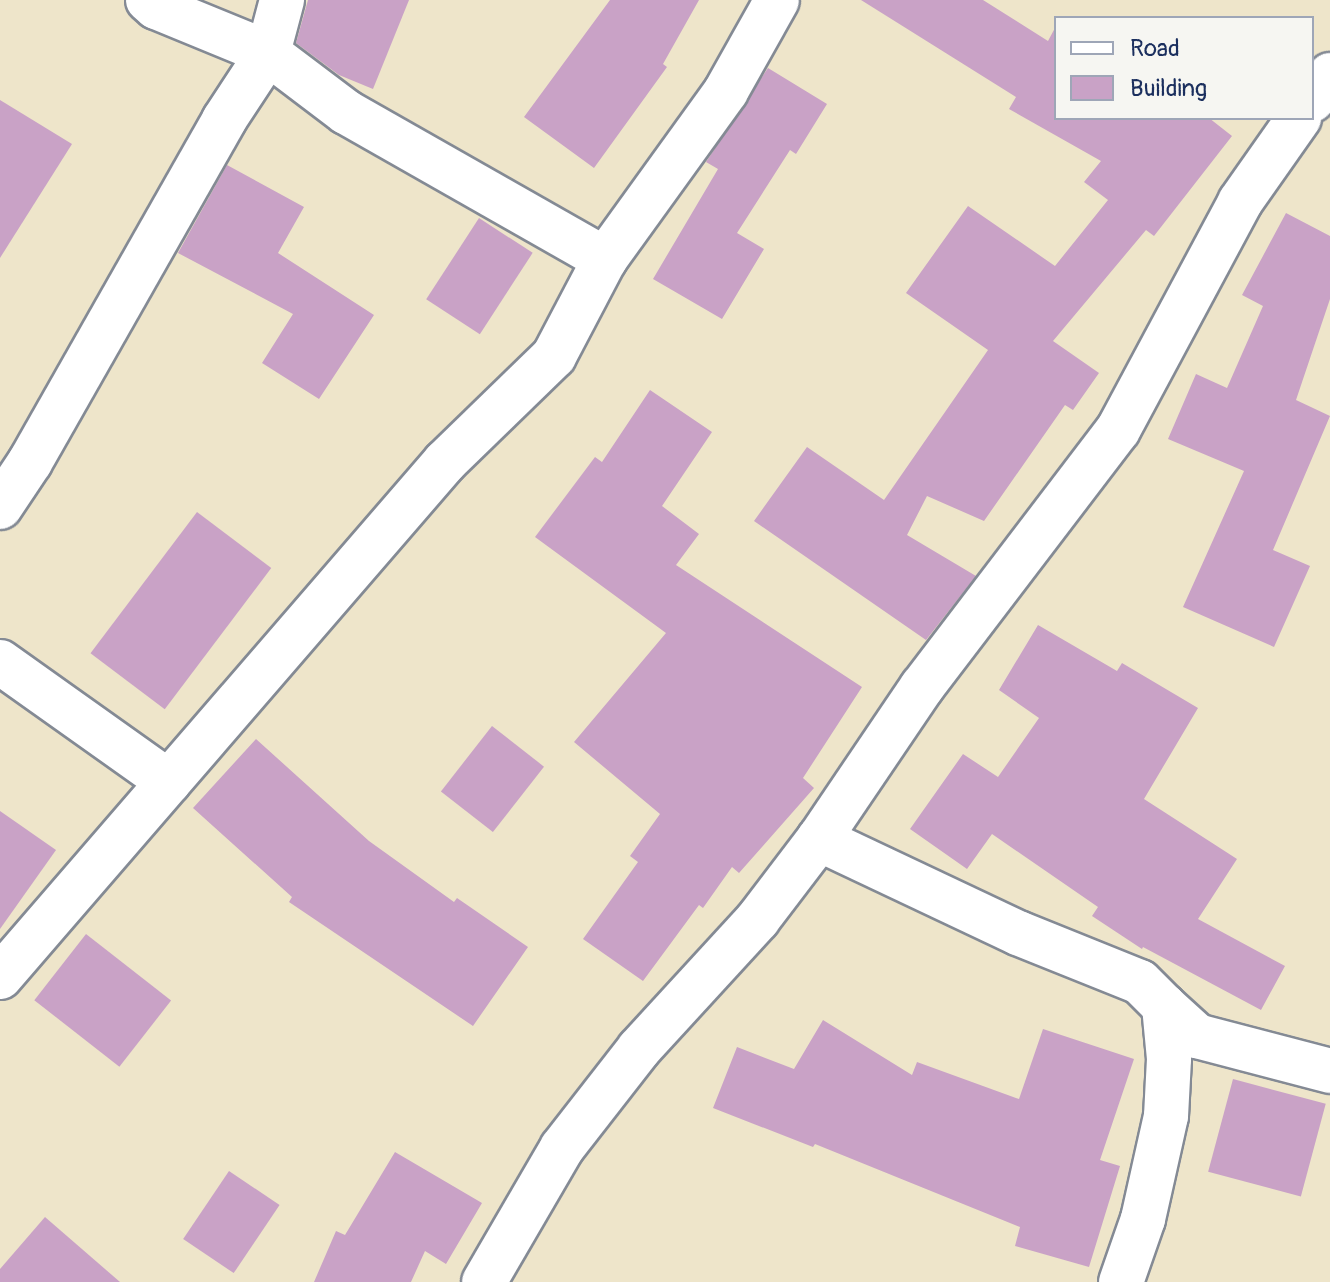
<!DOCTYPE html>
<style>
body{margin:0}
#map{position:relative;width:1330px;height:1282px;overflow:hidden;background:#eee5ca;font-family:Pangolin,sans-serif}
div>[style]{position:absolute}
.building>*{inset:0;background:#c9a2c6;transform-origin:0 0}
.roads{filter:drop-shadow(2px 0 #848a94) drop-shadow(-2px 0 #848a94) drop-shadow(0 2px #848a94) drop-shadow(0 -2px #848a94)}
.minor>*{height:44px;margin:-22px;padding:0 22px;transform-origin:22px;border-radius:22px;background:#fff}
span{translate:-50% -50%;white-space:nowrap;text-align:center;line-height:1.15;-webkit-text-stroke:8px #f6f6f2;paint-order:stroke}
.legend{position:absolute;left:1054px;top:16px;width:260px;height:104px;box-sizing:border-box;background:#f6f6f2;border:2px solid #9ea6b7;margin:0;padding:10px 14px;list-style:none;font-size:24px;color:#1b2f5e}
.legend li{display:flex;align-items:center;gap:16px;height:40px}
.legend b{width:40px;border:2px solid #9ea6b7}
</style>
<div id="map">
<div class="building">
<i style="clip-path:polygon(308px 0,409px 0,373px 89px,339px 75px,296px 43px)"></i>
<i style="clip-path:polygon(610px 0,699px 0,663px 64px,667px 67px,594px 168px,524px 117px)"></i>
<i style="clip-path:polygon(861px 0,983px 0,1048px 41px,1056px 26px,1056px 118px,1209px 118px,1232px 136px,1154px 236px,1146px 230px,1053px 341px,1099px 373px,1073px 410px,1065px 405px,984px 521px,927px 496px,907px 535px,976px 576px,926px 640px,754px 521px,807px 447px,884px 500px,988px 350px,906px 293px,968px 206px,1055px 266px,1108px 200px,1084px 182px,1101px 161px,1009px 109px,1016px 97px)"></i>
<i style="clip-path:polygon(768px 68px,827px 104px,796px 154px,790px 150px,737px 233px,764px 249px,722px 319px,653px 279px,718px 169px,706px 162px)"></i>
<i style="clip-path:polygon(0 100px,72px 144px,0 258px)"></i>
<i style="clip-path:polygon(227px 165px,304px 207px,278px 253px,374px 315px,319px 399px,262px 363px,293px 314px,178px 253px)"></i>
<i style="clip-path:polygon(1286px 213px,1330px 236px,1330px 299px,1296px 400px,1330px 416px,1273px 550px,1310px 566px,1274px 647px,1183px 607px,1244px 471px,1168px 439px,1196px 374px,1227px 388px,1263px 306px,1242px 295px)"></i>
<i style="left:479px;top:218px;width:64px;height:97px;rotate:33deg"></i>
<i style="clip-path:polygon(650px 390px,712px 432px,662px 506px,699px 534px,676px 565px,862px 687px,803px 778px,814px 788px,739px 873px,732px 867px,703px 908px,699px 905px,643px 981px,583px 939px,638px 862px,630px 856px,660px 814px,574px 742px,666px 633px,535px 537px,595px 457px,602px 462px)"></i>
<i style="left:197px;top:512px;width:93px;height:177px;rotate:37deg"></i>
<i style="clip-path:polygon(1038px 625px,1117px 671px,1122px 663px,1198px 708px,1144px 799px,1237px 859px,1198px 919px,1285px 966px,1261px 1010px,1143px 947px,1142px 949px,1092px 916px,1098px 907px,992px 834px,967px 869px,910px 829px,963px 754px,998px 777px,1039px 718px,999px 690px)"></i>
<i style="left:492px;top:726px;width:66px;height:83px;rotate:38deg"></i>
<i style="clip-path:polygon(256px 739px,369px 841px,454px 902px,457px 898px,528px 947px,473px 1026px,289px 902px,292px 897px,193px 808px)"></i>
<i style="clip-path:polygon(0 811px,56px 850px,0 929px)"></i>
<i style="left:86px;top:934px;width:108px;height:84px;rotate:38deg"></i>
<i style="clip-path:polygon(823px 1020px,912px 1075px,917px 1062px,1019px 1099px,1043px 1029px,1134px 1059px,1100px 1160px,1120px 1166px,1089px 1267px,1015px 1246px,1020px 1227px,815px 1144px,813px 1147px,713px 1108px,737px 1047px,794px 1069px)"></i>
<i style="left:1233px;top:1079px;width:96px;height:96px;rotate:15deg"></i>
<i style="clip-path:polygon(395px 1152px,482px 1203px,446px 1264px,425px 1251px,411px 1282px,314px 1282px,336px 1231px,345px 1235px)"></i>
<i style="left:229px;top:1171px;width:61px;height:82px;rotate:34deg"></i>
<i style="clip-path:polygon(45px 1217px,120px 1282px,0 1282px,0 1269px)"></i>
</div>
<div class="roads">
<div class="minor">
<i style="left:148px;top:0;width:11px;rotate:41deg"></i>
<i style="left:156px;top:7px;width:121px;rotate:22.3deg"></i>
<i style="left:268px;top:53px;width:98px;rotate:37.1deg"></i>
<i style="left:346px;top:112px;width:298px;rotate:29.6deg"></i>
<i style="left:1312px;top:100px;width:31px;rotate:-54deg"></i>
<i style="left:0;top:507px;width:54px;rotate:-56.3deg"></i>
<i style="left:30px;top:462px;width:393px;rotate:-60.4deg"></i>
<i style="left:224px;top:120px;width:80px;rotate:-56.7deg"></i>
<i style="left:268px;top:53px;width:55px;rotate:-75.2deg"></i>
<i style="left:0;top:662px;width:207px;rotate:35.4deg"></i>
<i style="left:819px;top:839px;width:220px;rotate:25.3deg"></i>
<i style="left:1018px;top:933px;width:131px;rotate:21.9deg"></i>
<i style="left:1140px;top:982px;width:34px;rotate:45deg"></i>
<i style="left:1164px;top:1006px;width:53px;rotate:84.6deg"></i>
<i style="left:1169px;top:1059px;width:57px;rotate:93deg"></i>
<i style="left:1166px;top:1116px;width:106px;rotate:102.6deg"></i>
<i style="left:1143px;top:1219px;width:67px;rotate:109.2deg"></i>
<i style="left:0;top:977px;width:681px;rotate:-49.17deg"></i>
<i style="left:445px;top:462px;width:152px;rotate:-44.2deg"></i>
<i style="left:554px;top:356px;width:110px;rotate:-62.3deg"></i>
<i style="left:605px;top:259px;width:207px;rotate:-54.2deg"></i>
<i style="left:726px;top:91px;width:104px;rotate:-60.7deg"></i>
<i style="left:1164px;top:1006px;width:45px;rotate:42.3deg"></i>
<i style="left:1197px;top:1036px;width:138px;rotate:14.7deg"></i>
<i style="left:484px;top:1282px;width:155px;rotate:-59.8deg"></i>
<i style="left:562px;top:1148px;width:125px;rotate:-52.1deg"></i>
<i style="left:639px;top:1049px;width:176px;rotate:-47.5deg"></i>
<i style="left:758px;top:919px;width:101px;rotate:-52.7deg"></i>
<i style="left:819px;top:839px;width:184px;rotate:-55.9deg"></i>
<i style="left:922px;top:687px;width:323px;rotate:-52.7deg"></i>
<i style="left:1118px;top:430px;width:259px;rotate:-61.8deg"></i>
<i style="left:1240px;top:202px;width:103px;rotate:-54.9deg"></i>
</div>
</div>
<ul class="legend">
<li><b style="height:10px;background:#fff"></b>Road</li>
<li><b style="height:22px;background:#c9a2c6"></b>Building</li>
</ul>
</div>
